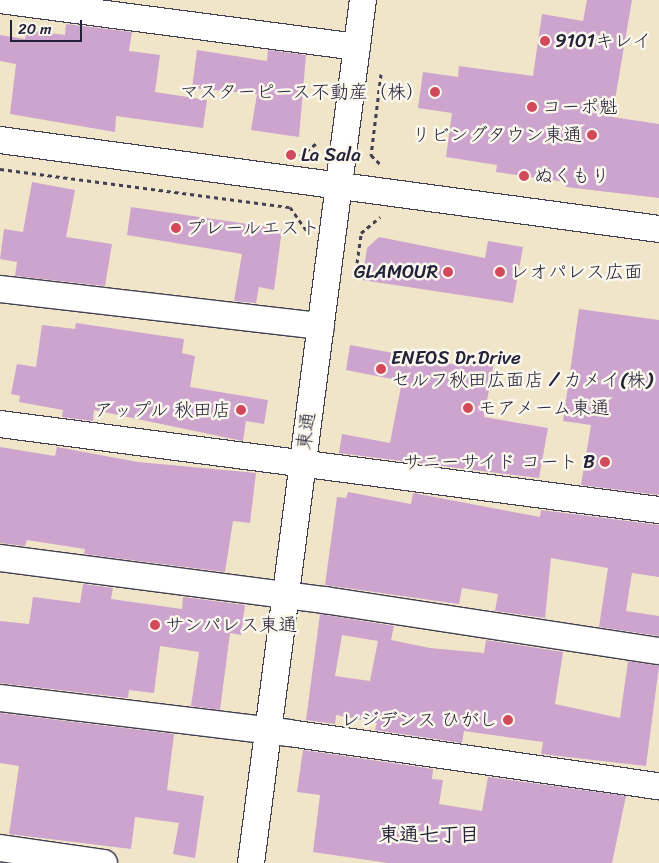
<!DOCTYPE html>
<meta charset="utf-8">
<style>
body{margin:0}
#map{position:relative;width:659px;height:863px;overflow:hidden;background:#f0e5c8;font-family:Sriracha,"Klee One",sans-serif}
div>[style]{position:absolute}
.building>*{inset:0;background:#cda4ce}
.path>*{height:3px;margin-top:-1.5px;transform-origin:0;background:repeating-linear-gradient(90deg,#413f50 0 4px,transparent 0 8px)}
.roads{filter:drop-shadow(1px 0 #413f50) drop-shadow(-1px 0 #413f50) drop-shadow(0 1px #413f50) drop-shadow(0 -1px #413f50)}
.minor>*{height:26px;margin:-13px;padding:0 13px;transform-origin:13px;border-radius:13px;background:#fff}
.dots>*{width:14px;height:14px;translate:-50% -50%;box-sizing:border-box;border:2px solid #fbf7ec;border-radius:50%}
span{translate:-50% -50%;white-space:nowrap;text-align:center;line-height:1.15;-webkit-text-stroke:5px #fbf7ec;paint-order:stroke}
.poi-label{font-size:19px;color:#22223b}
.left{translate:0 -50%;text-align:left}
.right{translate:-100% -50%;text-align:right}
.street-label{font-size:19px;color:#22223b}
.neighbourhood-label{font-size:20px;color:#22223b;font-weight:700}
.scale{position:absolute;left:10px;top:20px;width:72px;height:22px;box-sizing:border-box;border:2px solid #22223b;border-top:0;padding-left:6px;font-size:15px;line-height:18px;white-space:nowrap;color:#22223b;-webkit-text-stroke:4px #fbf7ec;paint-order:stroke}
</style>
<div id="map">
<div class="building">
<i style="clip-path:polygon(587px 0,632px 0,612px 117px,659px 124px,659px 198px,566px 187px,566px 182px,496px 172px,497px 165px,446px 157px,452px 113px,418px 108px,423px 72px,458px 77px,459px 66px,533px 76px,542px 14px,583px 21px)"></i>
<i style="clip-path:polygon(66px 24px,132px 32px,129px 51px,160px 55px,155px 92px,207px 100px,203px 128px,116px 116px,115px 132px,10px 114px,16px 64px,0 61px,0 35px,25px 39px,27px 30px,65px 35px)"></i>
<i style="clip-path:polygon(197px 50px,267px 61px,268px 50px,306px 55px,299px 137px,251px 130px,257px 94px,192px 88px)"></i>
<i style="clip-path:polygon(32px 182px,75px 190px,66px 237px,112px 244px,105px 286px,15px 276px,17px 262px,0 259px,4px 229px,23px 232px)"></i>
<i style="clip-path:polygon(131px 207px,282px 229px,274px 290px,259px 287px,256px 303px,234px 301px,242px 254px,127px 235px)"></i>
<i style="clip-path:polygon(379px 237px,485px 258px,488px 241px,523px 247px,513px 303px,362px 280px,367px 248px)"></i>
<i style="clip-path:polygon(579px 309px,659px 320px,659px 495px,581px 485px,591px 425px,563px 421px)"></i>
<i style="clip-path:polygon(76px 323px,184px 339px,182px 353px,195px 356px,190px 387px,268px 400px,264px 424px,246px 421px,243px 441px,94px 410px,93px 421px,62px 417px,63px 410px,19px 402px,20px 396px,11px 394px,17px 364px,36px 367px,42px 325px,75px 329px)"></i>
<i style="clip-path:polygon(350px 345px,458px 365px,459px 359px,467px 360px,469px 353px,495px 357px,484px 417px,548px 428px,539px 478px,339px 453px,342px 434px,390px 443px,402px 381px,346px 370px)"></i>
<i style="clip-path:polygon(0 447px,55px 456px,57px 447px,138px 462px,256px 473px,250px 523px,233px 521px,225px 572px,84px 554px,85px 549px,27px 540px,25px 546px,0 543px)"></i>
<i style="clip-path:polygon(348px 492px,411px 504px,413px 493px,540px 517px,541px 510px,659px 525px,659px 577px,632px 573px,626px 611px,659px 616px,659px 636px,599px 627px,608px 568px,551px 558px,545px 618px,495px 611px,498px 594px,462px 588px,459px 604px,325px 585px,337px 497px,346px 498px)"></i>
<i style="clip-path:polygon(83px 584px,113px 588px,111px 599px,182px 609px,183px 597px,245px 605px,241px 635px,230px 633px,220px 710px,191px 706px,199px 652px,160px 646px,154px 693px,129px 690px,128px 698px,0 683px,0 621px,29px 624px,33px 597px,80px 603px)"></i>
<i style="clip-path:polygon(evenodd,320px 614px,394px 626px,391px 640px,430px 648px,484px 653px,486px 640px,563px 652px,555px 704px,620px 718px,628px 661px,659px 666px,646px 766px,541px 754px,543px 742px,464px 731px,462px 743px,375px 730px,377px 723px,336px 715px,335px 724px,306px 720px,320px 614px,342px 635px,378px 641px,370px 681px,335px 676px,342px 635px)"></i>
<i style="clip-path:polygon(0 713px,174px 734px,167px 790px,204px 796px,195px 858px,173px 854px,179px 823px,135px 817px,131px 849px,9px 834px,19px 766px,0 763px)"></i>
<i style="clip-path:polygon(303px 750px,433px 769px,432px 779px,443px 780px,439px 804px,482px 811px,488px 777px,626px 796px,612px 863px,388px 863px,313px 852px,320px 795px,297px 792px)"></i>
</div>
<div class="path">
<i style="left:381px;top:74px;width:82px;rotate:97deg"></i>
<i style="left:371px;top:155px;width:16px;rotate:45deg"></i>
<i style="left:300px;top:156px;width:24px;rotate:-38deg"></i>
<i style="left:0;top:169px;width:292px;rotate:7.5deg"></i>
<i style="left:290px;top:207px;width:29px;rotate:55deg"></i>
<i style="left:357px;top:263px;width:30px;rotate:-82deg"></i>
<i style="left:361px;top:233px;width:25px;rotate:-40deg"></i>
</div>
<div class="roads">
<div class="minor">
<i style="left:0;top:0;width:360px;rotate:7.5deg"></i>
<i style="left:0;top:140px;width:665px;rotate:7.69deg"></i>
<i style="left:0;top:289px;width:323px;rotate:6.6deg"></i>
<i style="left:0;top:424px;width:665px;rotate:7.44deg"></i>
<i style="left:0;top:558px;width:328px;rotate:7.4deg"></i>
<i style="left:325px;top:600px;width:338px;rotate:8.7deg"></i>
<i style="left:0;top:698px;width:291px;rotate:6.9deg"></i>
<i style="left:289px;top:733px;width:374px;rotate:8.2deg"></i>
<i style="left:0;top:848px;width:105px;rotate:8.2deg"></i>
<i style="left:251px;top:863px;width:870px;rotate:-82.61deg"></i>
</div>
</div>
<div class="dots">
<i style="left:545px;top:41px;background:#d1495b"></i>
<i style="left:435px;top:92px;background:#d1495b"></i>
<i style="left:532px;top:107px;background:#d1495b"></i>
<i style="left:592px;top:135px;background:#d1495b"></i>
<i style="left:291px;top:155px;background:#d1495b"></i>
<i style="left:524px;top:176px;background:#d1495b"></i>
<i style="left:176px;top:228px;background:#d1495b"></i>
<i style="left:448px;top:272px;background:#d1495b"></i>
<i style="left:500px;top:272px;background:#d1495b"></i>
<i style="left:381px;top:369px;background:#d1495b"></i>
<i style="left:468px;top:408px;background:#d1495b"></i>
<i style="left:241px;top:410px;background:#d1495b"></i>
<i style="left:605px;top:462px;background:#d1495b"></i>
<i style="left:155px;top:625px;background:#d1495b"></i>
<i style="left:508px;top:720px;background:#d1495b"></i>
</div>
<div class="poi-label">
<span class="left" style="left:555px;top:41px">9101キレイ</span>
<span class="right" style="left:425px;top:92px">マスターピース不動産（株）</span>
<span class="left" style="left:542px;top:107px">コーポ魁</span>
<span class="right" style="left:582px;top:135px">リビングタウン東通</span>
<span class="left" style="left:301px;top:155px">La Sala</span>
<span class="left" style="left:534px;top:176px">ぬくもり</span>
<span class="left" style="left:186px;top:228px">プレールエスト</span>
<span class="right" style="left:438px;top:272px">GLAMOUR</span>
<span class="left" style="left:510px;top:272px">レオパレス広面</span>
<span class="left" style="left:391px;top:369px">ENEOS Dr.Drive<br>セルフ秋田広面店 / カメイ(株)</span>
<span class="left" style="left:478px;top:408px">モアメーム東通</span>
<span class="right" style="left:231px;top:410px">アップル 秋田店</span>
<span class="right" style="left:595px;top:462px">サニーサイド コート B</span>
<span class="left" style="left:165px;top:625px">サンパレス東通</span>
<span class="right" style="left:498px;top:720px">レジデンス ひがし</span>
</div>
<div class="street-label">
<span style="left:306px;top:431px;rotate:-82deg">東通</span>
</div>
<div class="neighbourhood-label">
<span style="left:429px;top:834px">東通七丁目</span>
</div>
<div class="scale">20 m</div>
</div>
